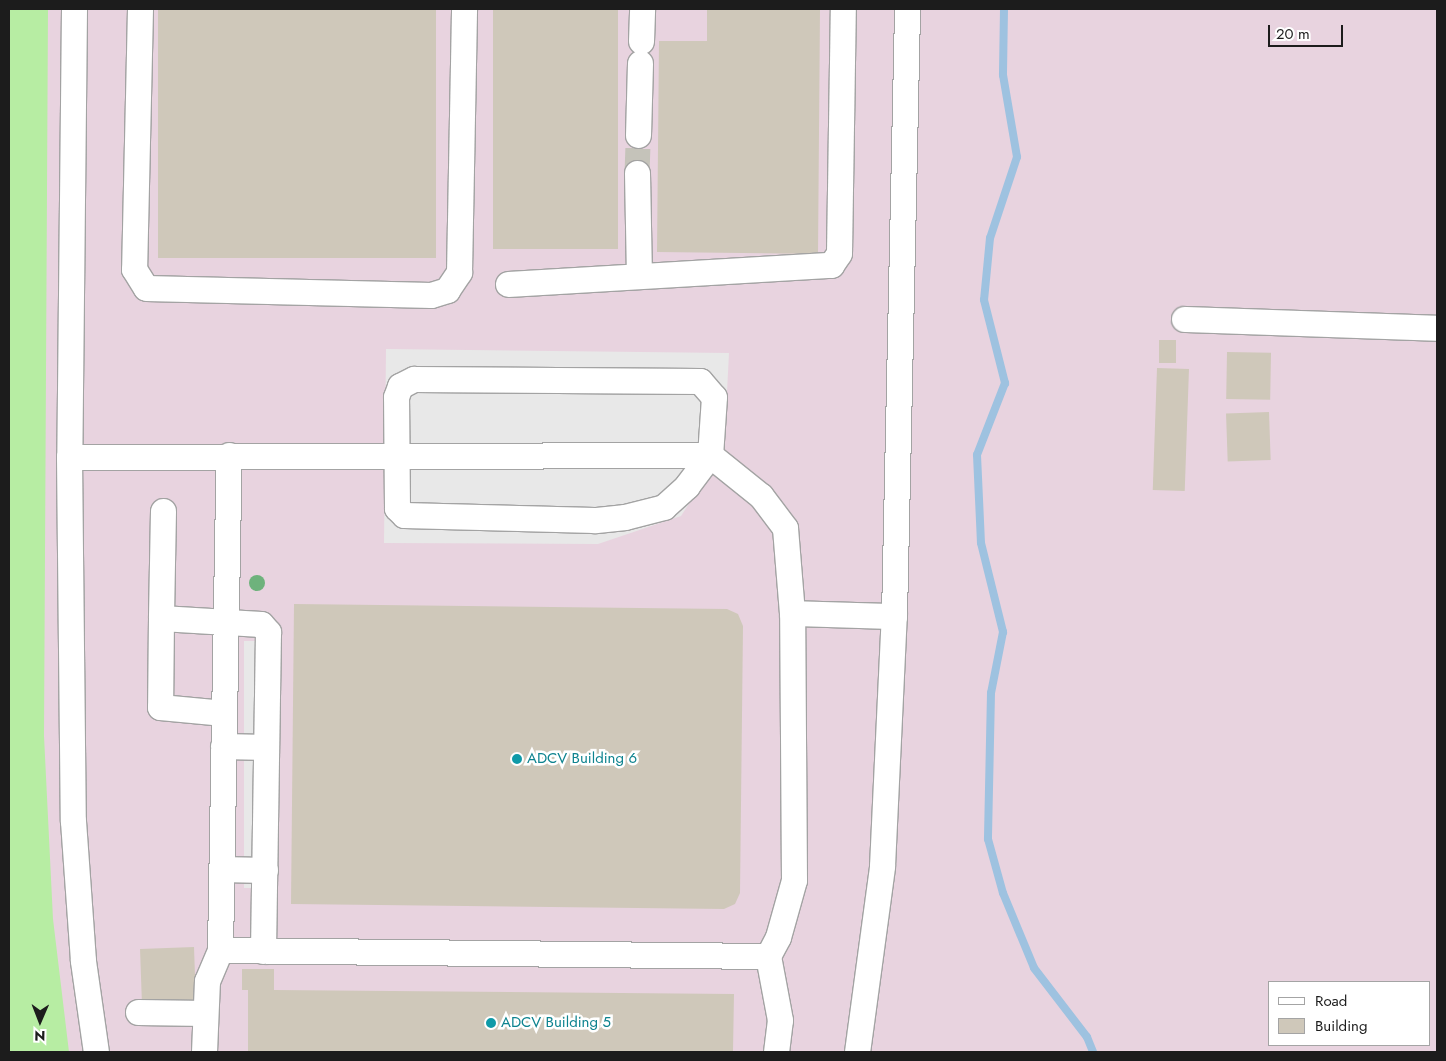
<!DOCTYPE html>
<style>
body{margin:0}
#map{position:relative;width:1446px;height:1061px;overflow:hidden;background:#efede1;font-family:Jost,sans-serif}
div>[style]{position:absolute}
.industrial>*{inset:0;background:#e8d3df}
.grass>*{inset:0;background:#b7eda3}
.parking>*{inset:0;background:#e8e8e8;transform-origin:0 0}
.stream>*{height:8px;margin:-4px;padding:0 4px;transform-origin:4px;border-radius:4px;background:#9ec2e0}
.building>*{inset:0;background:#cfc8ba;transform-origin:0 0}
.minor-tunnel>*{height:25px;margin-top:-12.5px;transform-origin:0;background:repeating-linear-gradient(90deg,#c5c3ba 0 25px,transparent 0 37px)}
.roads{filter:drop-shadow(1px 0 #a3a3a3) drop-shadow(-1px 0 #a3a3a3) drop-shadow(0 1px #a3a3a3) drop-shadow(0 -1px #a3a3a3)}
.minor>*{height:25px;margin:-12.5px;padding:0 12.5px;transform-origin:12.5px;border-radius:12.5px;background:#fff}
.trees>*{width:16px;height:16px;margin:-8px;border-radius:50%;background:#6eb27c}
.dots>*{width:14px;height:14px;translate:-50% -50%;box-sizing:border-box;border:2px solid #fff;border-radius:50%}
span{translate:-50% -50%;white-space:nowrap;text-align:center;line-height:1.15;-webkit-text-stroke:5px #fff;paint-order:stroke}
.culture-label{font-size:15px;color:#0d838f}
.left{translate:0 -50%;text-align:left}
.frame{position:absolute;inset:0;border:10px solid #1c1c1c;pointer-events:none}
.legend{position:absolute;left:1268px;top:981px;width:162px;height:65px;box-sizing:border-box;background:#fff;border:1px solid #a4a4a4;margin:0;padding:6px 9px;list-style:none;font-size:15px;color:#1c1c1c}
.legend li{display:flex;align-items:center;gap:10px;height:25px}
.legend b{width:25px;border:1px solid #a4a4a4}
.north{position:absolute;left:15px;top:996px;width:50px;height:50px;-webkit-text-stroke:4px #fff;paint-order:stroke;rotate:181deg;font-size:14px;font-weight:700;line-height:20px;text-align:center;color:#1c1c1c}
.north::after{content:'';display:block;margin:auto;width:18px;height:22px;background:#1c1c1c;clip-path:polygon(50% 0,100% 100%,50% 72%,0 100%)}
.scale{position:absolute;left:1268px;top:25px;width:75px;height:22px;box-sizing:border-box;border:2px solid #1c1c1c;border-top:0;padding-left:6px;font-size:15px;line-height:18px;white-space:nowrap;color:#1c1c1c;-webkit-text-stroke:4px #fff;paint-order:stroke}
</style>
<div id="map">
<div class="industrial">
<i style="clip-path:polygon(evenodd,9px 9px,1437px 9px,1437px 1052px,9px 1052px,9px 9px,1270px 982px,1430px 982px,1430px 1045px,1270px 1045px,1270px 982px)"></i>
</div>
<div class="grass">
<i style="clip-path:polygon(9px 9px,48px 9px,44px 736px,53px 919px,69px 1052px,9px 1052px)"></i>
</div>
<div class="parking">
<i style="clip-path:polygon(386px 349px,729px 353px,724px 450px,681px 516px,598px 544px,384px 543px)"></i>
<i style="left:244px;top:641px;width:29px;height:247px"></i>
</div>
<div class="stream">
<i style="left:1004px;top:9px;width:66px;rotate:90.9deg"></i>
<i style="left:1003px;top:75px;width:83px;rotate:80.3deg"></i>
<i style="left:1017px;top:157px;width:85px;rotate:108.4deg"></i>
<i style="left:990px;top:238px;width:62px;rotate:95.5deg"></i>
<i style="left:984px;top:300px;width:86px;rotate:75.8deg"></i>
<i style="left:1005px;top:383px;width:77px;rotate:111.3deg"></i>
<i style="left:977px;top:455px;width:88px;rotate:87.4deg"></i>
<i style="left:981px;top:543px;width:92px;rotate:76.1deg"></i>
<i style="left:1003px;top:632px;width:62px;rotate:101.1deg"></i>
<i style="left:991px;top:693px;width:146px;rotate:91.2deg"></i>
<i style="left:988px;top:839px;width:56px;rotate:74.5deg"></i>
<i style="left:1003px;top:893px;width:81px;rotate:67.5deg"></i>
<i style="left:1034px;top:968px;width:87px;rotate:52.5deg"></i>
<i style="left:1087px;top:1037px;width:16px;rotate:68deg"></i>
</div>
<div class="building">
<i style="left:158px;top:9px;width:278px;height:249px"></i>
<i style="left:493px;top:9px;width:125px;height:240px"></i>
<i style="clip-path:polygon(707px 9px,820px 9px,818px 254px,657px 252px,659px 41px,707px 41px)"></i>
<i style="left:1159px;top:340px;width:17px;height:23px"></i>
<i style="left:1227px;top:352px;width:44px;height:47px;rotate:1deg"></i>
<i style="left:1157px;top:368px;width:32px;height:122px;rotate:2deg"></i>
<i style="left:1269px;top:412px;width:48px;height:43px;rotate:88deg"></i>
<i style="clip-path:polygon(294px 604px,727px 609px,738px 614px,743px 626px,740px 893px,735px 904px,724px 909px,291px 904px)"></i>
<i style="left:194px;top:947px;width:65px;height:54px;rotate:88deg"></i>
<i style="clip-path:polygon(242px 969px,274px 969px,274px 990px,734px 994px,733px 1052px,248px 1052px,248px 990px,242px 990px)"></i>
</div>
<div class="minor-tunnel">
<i style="left:637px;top:173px;width:38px;rotate:-88deg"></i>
</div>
<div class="roads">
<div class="minor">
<i style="left:74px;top:9px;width:448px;rotate:90.6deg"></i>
<i style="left:69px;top:457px;width:364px;rotate:89.4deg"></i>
<i style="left:73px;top:821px;width:140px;rotate:85.9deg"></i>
<i style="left:83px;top:961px;width:92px;rotate:81.9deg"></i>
<i style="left:140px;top:9px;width:260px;rotate:91.3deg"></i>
<i style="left:134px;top:269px;width:22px;rotate:58deg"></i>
<i style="left:146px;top:288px;width:285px;rotate:1.4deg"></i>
<i style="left:431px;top:295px;width:17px;rotate:-17deg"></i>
<i style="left:447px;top:290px;width:22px;rotate:-56deg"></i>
<i style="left:459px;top:272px;width:263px;rotate:-88.9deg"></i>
<i style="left:641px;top:41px;width:32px;rotate:-88deg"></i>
<i style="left:638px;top:135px;width:72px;rotate:-88.4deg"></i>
<i style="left:637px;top:173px;width:100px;rotate:88.9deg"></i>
<i style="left:508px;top:284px;width:324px;rotate:-3.4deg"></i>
<i style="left:831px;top:265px;width:14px;rotate:-56deg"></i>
<i style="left:839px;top:253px;width:244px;rotate:-89.1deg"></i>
<i style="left:1184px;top:319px;width:253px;rotate:2deg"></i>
<i style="left:414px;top:379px;width:286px;rotate:0.4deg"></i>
<i style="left:700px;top:381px;width:21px;rotate:49deg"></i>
<i style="left:714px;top:397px;width:58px;rotate:93.9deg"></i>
<i style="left:710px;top:455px;width:39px;rotate:127deg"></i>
<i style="left:687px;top:486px;width:31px;rotate:138deg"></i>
<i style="left:664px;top:507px;width:40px;rotate:165.6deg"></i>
<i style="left:625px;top:517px;width:31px;rotate:174deg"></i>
<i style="left:594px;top:520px;width:190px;rotate:-178.5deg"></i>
<i style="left:404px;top:515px;width:10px;rotate:-135deg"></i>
<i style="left:397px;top:508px;width:111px;rotate:-90.5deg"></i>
<i style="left:396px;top:397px;width:12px;rotate:-70deg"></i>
<i style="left:400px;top:386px;width:16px;rotate:-27deg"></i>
<i style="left:69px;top:457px;width:641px;rotate:-0.18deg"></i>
<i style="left:710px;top:455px;width:65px;rotate:38.8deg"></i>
<i style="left:761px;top:496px;width:40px;rotate:53deg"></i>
<i style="left:785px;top:528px;width:85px;rotate:85.3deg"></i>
<i style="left:163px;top:511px;width:107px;rotate:91.1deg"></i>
<i style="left:161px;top:618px;width:100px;rotate:3.4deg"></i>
<i style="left:261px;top:624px;width:11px;rotate:49deg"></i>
<i style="left:268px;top:632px;width:319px;rotate:90.9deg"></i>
<i style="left:161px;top:618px;width:89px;rotate:90.6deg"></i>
<i style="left:160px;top:707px;width:64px;rotate:5.4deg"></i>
<i style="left:223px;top:746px;width:43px;rotate:1.3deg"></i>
<i style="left:221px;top:869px;width:44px;rotate:1.3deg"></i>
<i style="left:220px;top:950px;width:548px;rotate:0.63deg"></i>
<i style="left:138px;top:1012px;width:67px;rotate:0.9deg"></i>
<i style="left:204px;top:1052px;width:71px;rotate:-87.6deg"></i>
<i style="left:207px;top:981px;width:34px;rotate:-67deg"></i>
<i style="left:220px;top:950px;width:495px;rotate:-89deg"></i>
<i style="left:776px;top:1052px;width:32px;rotate:-83deg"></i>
<i style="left:780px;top:1020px;width:65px;rotate:-100.6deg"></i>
<i style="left:768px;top:956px;width:21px;rotate:-62deg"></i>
<i style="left:778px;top:937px;width:59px;rotate:-74.3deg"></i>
<i style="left:794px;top:880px;width:267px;rotate:-90.4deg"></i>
<i style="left:792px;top:613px;width:102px;rotate:1.7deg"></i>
<i style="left:857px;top:1052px;width:188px;rotate:-82.3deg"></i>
<i style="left:882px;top:866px;width:250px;rotate:-87.3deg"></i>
<i style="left:894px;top:616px;width:607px;rotate:-88.77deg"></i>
</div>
</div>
<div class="trees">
<i style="left:257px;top:583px"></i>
</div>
<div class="dots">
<i style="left:517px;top:759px;background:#0f9aa8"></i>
<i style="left:491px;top:1023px;background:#0f9aa8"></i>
</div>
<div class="culture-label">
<span class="left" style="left:527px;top:759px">ADCV Building 6</span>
<span class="left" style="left:501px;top:1023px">ADCV Building 5</span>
</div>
<div class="frame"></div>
<ul class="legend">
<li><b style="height:6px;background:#fff"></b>Road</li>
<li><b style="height:14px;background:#cfc8ba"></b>Building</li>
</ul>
<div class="north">N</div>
<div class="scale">20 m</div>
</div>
